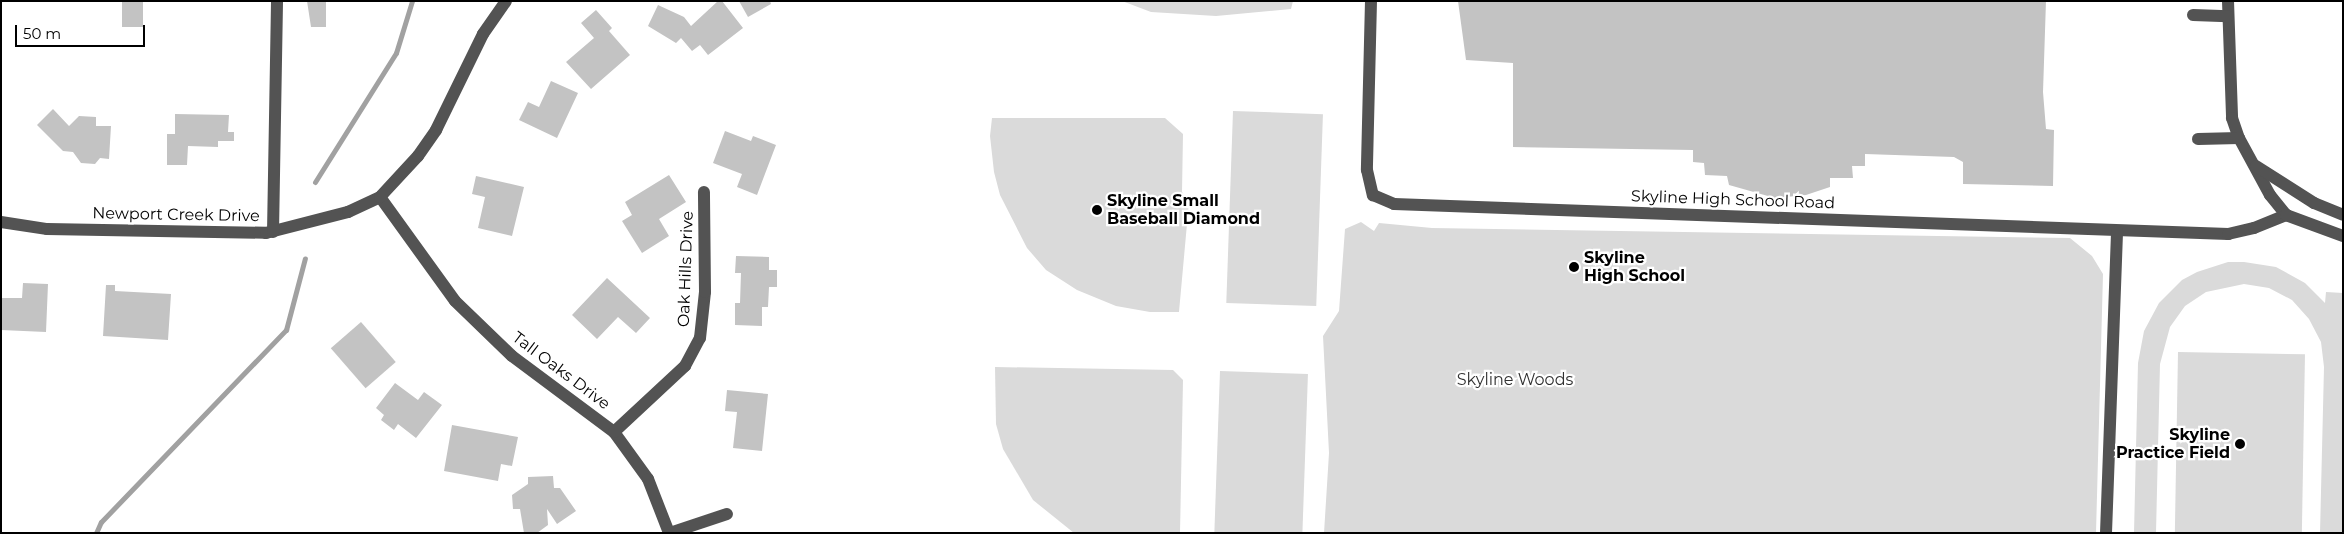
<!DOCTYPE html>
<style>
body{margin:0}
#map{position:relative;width:2344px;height:534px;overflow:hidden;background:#fff;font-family:Montserrat,sans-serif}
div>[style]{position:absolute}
.green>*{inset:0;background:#dadada;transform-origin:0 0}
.stream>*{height:5px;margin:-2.5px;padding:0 2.5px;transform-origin:2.5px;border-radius:2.5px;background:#a1a1a1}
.building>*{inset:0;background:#c3c3c3;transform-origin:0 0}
.minor>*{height:12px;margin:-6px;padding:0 6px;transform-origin:6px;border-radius:6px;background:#535353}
.dots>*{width:14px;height:14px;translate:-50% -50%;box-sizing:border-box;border:2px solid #fff;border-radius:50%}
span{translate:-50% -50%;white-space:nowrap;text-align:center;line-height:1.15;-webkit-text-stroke:4.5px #fff;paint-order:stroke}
.street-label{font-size:16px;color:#000}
.poi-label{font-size:16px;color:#000;font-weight:700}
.left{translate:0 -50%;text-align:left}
.right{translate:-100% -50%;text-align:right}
.park-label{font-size:16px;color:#313131}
.frame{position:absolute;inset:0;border:2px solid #000;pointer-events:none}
.scale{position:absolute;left:15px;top:25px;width:130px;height:22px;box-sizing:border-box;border:2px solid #000;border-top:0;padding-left:6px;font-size:15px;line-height:18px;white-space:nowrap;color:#000;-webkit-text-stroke:4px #fff;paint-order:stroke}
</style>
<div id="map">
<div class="green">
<i style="clip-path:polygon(1122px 1px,1293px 1px,1291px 9px,1216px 16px,1151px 12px)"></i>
<i style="left:1233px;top:111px;width:90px;height:192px;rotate:2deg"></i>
<i style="clip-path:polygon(992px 118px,1165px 118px,1183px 134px,1182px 192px,1189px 202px,1179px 312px,1150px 312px,1116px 306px,1077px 290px,1046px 270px,1027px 248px,1000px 195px,994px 172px,990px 136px)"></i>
<i style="clip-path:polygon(1361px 222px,1374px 231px,1379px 223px,1432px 228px,2070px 238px,2092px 256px,2103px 274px,2096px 533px,1324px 533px,1329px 453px,1323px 336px,1339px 311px,1345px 229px)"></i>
<i style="clip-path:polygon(2228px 262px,2244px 262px,2276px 267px,2305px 283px,2325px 303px,2326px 292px,2343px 293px,2343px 533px,2320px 533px,2324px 367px,2321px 342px,2309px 319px,2292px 300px,2269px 288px,2244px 284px,2206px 292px,2185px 306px,2170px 327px,2160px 364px,2156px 533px,2134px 533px,2138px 363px,2144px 331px,2159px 303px,2182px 280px,2197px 272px)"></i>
<i style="left:2178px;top:352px;width:127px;height:181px;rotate:1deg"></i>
<i style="clip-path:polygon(995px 367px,1173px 370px,1183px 380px,1180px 533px,1074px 533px,1033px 500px,1003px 449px,996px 424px)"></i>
<i style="left:1220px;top:371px;width:88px;height:162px;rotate:2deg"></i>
</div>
<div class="stream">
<i style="left:315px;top:182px;width:152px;rotate:-57.9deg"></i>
<i style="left:396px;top:53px;width:54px;rotate:-72.9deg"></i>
<i style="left:96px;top:533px;width:12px;rotate:-66deg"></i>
<i style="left:101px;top:522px;width:267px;rotate:-46.1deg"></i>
<i style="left:286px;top:330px;width:74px;rotate:-75.2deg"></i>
</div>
<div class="building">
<i style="left:122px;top:1px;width:21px;height:26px"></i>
<i style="clip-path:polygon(307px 1px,326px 1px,326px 27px,311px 27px)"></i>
<i style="clip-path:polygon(718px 1px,722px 1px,743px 28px,708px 55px,700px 45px,692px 51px,681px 38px,676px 43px,648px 26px,658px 5px,684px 17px,691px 26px)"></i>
<i style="clip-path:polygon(739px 1px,770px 1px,771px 4px,748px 17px)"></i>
<i style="clip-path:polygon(1458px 1px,2046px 1px,2043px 92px,2046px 129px,2054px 130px,2053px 186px,1963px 184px,1963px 162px,1954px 157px,1865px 154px,1865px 166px,1852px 166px,1853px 178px,1830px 178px,1830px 187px,1806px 195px,1775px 198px,1729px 185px,1727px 176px,1705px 175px,1704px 163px,1693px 162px,1693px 150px,1513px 147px,1513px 63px,1466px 60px)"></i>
<i style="clip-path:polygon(596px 10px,612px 28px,609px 31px,630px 55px,591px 89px,566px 62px,594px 38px,581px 23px)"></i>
<i style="clip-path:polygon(551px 81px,578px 93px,557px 138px,519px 120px,528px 102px,539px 107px)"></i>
<i style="clip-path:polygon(53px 109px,69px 126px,79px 116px,96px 117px,96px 126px,111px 126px,109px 159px,100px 158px,95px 164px,81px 163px,73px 152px,63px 151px,37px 125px)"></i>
<i style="clip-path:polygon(175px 114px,229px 115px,228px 132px,234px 132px,234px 141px,218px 141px,218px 147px,188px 146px,187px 165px,167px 165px,167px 134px,175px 134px)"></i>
<i style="clip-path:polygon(725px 131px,751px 141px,753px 136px,776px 145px,757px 195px,737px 187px,742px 174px,713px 163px)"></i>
<i style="clip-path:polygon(669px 175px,686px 202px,659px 219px,669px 236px,642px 253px,622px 221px,632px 215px,625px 202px)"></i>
<i style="clip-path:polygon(476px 176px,524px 187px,512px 236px,478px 228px,485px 197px,472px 194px)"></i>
<i style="clip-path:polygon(736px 256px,769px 257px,769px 270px,777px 270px,777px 287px,769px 287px,768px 307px,762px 307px,762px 326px,735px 325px,735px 303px,740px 303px,741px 273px,735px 273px)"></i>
<i style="clip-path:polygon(607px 278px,650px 318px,636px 333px,618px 317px,597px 339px,572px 315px)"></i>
<i style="clip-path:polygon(23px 283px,48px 284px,46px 332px,1px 330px,1px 298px,22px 298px)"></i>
<i style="clip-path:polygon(106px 285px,115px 285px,115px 291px,171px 294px,168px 340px,103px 336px)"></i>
<i style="left:361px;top:322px;width:53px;height:40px;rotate:49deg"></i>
<i style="clip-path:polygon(395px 383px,418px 400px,424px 392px,442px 405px,416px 438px,398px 424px,394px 430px,381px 420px,384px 415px,376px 408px)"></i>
<i style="clip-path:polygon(727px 390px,768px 394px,762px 451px,733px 448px,737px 412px,725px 411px)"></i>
<i style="clip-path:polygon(452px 425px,518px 437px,512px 466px,501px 464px,498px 481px,444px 471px)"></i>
<i style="clip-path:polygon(553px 476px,554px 488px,560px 488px,576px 511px,557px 524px,547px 509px,548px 525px,537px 533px,524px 533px,520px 509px,513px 509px,512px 495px,528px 484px,528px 477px)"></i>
</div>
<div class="minor">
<i style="left:1371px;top:1px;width:169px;rotate:91.4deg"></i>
<i style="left:1367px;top:170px;width:26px;rotate:77deg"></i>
<i style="left:1373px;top:195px;width:23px;rotate:23deg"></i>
<i style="left:1394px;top:204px;width:835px;rotate:2.06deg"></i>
<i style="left:2228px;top:234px;width:27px;rotate:-13deg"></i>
<i style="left:2254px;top:228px;width:35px;rotate:-22deg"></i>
<i style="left:2228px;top:1px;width:117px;rotate:88deg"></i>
<i style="left:2232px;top:118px;width:21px;rotate:71deg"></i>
<i style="left:2239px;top:138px;width:65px;rotate:61.5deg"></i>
<i style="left:2270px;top:195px;width:26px;rotate:51deg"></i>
<i style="left:2286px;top:215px;width:61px;rotate:20.2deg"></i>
<i style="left:2193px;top:15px;width:35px;rotate:2deg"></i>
<i style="left:2198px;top:139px;width:41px;rotate:-1.4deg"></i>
<i style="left:2256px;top:166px;width:69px;rotate:32.5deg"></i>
<i style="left:2314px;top:203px;width:31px;rotate:22deg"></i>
<i style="left:380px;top:197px;width:128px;rotate:54.2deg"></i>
<i style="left:455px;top:301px;width:79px;rotate:44deg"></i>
<i style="left:512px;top:356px;width:127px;rotate:36.7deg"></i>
<i style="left:614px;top:432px;width:58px;rotate:54.1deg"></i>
<i style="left:648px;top:479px;width:58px;rotate:68.7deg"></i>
<i style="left:1px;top:222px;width:47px;rotate:8.7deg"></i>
<i style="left:47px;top:229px;width:219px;rotate:1deg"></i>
<i style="left:266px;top:233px;width:85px;rotate:-14.4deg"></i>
<i style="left:348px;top:212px;width:35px;rotate:-25deg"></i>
<i style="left:380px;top:197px;width:56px;rotate:-47.2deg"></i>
<i style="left:418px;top:156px;width:32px;rotate:-55deg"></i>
<i style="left:436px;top:130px;width:107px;rotate:-63.9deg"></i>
<i style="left:483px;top:34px;width:40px;rotate:-55.1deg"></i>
<i style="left:273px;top:232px;width:231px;rotate:-89deg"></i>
<i style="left:614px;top:432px;width:97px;rotate:-42.9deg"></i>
<i style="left:685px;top:366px;width:32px;rotate:-62deg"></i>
<i style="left:700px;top:338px;width:46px;rotate:-83.8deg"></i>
<i style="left:705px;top:292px;width:100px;rotate:-90.6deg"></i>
<i style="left:670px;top:533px;width:60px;rotate:-18.4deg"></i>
<i style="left:2106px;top:533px;width:302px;rotate:-87.9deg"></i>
</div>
<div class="dots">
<i style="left:1097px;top:210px;background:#000"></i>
<i style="left:1574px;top:267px;background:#000"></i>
<i style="left:2240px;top:444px;background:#000"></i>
</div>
<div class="street-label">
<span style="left:1733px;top:200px;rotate:2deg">Skyline High School Road</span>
<span style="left:176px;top:215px;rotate:1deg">Newport Creek Drive</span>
<span style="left:686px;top:269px;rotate:-88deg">Oak Hills Drive</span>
<span style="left:561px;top:371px;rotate:37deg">Tall Oaks Drive</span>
</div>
<div class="poi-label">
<span class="left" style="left:1107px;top:210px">Skyline Small<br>Baseball Diamond</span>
<span class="left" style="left:1584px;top:267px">Skyline<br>High School</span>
<span class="right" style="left:2230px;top:444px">Skyline<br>Practice Field</span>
</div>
<div class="park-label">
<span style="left:1515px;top:380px">Skyline Woods</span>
</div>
<div class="frame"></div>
<div class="scale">50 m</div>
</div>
